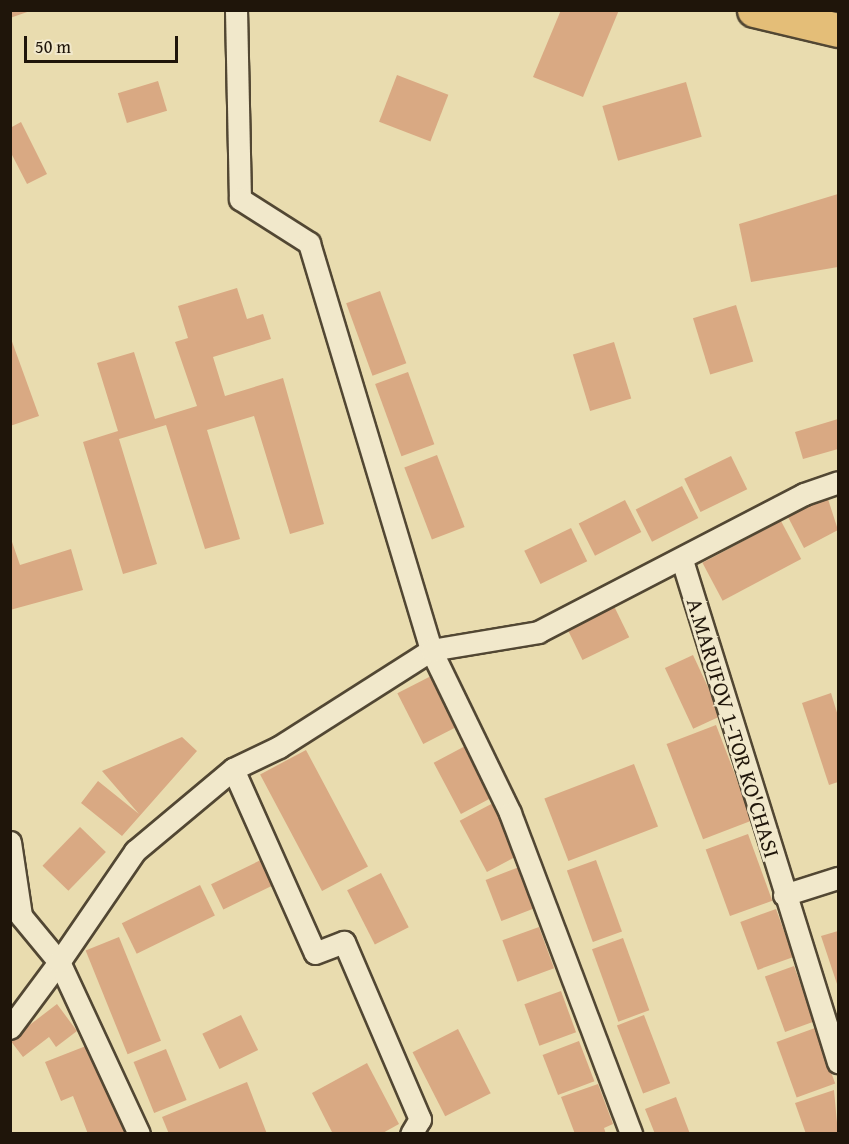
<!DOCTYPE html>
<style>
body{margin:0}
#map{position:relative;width:849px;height:1144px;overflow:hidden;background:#e9dcaf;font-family:"Gentium Book Plus",serif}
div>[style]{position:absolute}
.building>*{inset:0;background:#d9a983;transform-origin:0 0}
.roads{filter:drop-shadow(2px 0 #524733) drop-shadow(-2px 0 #524733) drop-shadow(0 2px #524733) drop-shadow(0 -2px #524733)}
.minor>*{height:21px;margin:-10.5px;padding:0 10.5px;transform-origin:10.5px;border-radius:10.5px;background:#f1e8cb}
.primary>*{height:33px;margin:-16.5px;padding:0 16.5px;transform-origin:16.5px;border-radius:16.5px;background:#e4be78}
span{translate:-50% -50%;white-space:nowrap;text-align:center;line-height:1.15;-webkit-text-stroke:6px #f1e8cb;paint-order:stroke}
.street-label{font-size:22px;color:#1f150a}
.frame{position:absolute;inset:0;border:12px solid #1f150a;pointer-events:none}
.scale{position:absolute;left:24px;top:36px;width:154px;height:27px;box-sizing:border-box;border:3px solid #1f150a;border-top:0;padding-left:8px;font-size:18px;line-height:21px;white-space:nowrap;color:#1f150a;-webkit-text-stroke:4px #f1e8cb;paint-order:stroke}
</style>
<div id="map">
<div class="building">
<i style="clip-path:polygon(10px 10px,30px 10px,30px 11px,10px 18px)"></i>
<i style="clip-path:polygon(561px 10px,619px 10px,583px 97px,533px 77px)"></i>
<i style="left:397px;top:75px;width:55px;height:50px;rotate:21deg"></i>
<i style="left:158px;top:81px;width:31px;height:42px;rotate:73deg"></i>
<i style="left:686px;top:82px;width:57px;height:87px;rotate:74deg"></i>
<i style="clip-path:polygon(21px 122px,47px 174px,27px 184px,10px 151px,10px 128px)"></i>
<i style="clip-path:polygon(838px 194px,838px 267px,751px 282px,739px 224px)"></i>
<i style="clip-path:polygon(237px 288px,247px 319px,263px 314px,271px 339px,213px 357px,225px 396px,283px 378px,324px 524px,290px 534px,254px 416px,207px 430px,240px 539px,205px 549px,166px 425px,119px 439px,157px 564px,123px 574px,83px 442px,118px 431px,97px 363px,134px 352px,155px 419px,197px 406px,175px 342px,188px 338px,178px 306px)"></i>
<i style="left:380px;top:291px;width:77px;height:36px;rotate:70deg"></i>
<i style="left:736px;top:305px;width:59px;height:45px;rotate:73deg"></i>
<i style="clip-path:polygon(10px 336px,39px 416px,10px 426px)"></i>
<i style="left:614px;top:342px;width:59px;height:43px;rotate:73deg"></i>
<i style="left:408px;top:372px;width:77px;height:35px;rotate:70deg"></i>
<i style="clip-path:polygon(838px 419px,838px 449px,803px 459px,795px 432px)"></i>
<i style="left:437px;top:455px;width:77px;height:35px;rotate:69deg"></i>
<i style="left:731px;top:456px;width:37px;height:52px;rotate:64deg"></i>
<i style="left:682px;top:486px;width:36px;height:52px;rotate:63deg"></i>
<i style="clip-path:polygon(827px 496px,838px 530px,804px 548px,788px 517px)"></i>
<i style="left:625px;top:500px;width:36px;height:52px;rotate:63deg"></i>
<i style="left:781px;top:521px;width:43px;height:89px;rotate:62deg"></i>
<i style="left:571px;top:528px;width:37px;height:52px;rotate:64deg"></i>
<i style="clip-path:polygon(10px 536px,20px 565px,71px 549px,83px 590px,10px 610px)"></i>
<i style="left:613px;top:604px;width:37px;height:52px;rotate:64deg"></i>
<i style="left:693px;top:655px;width:67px;height:31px;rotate:65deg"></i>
<i style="left:433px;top:675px;width:57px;height:40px;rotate:63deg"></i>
<i style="clip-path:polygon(831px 693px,838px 716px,838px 782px,829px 785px,802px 703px)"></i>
<i style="left:716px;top:725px;width:102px;height:53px;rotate:69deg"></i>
<i style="clip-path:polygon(182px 737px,197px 751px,122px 836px,81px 803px,98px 781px,139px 814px,102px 771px)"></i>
<i style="left:469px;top:744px;width:58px;height:40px;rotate:62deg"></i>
<i style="left:306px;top:750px;width:132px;height:52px;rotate:62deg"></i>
<i style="left:634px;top:764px;width:67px;height:96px;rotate:69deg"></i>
<i style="left:495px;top:802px;width:58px;height:40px;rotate:62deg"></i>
<i style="left:80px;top:827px;width:36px;height:54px;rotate:44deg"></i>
<i style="left:748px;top:834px;width:71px;height:45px;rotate:70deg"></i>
<i style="left:265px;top:858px;width:28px;height:60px;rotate:64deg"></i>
<i style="left:596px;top:860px;width:76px;height:31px;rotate:70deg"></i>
<i style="left:522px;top:866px;width:44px;height:39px;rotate:69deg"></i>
<i style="left:381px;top:873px;width:61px;height:38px;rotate:63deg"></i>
<i style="left:200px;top:885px;width:34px;height:87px;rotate:64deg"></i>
<i style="left:776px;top:909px;width:51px;height:38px;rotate:70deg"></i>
<i style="left:539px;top:927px;width:44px;height:39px;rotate:70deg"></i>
<i style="clip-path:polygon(838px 931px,838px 987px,821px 936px)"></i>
<i style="left:119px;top:937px;width:112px;height:36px;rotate:68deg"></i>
<i style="left:623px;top:938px;width:77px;height:33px;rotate:70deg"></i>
<i style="left:794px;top:966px;width:59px;height:31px;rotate:70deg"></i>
<i style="left:561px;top:991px;width:44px;height:39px;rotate:70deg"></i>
<i style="clip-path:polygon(57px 1004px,77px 1031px,56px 1047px,49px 1037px,23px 1057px,10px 1040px)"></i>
<i style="left:241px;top:1015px;width:39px;height:43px;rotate:64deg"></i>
<i style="left:644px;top:1015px;width:73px;height:29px;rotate:69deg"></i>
<i style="left:815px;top:1028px;width:59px;height:41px;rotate:70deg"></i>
<i style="left:458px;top:1029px;width:72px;height:51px;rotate:63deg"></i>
<i style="left:579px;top:1041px;width:43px;height:39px;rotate:69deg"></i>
<i style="clip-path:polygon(91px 1044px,105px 1083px,126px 1134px,88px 1134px,73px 1096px,61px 1101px,45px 1062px)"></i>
<i style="left:166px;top:1049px;width:55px;height:35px;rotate:68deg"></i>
<i style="clip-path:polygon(367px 1063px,399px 1124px,381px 1134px,333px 1134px,312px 1093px)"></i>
<i style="clip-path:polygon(247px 1082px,267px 1134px,169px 1134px,162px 1117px)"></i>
<i style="clip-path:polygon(598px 1084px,613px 1124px,604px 1128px,606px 1134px,575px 1134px,561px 1097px)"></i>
<i style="clip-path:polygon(834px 1090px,838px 1134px,806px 1134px,795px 1103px)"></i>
<i style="clip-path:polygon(676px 1097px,690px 1134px,655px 1134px,645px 1109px)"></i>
</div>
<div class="roads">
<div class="minor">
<i style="left:236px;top:10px;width:189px;rotate:88.8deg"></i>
<i style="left:240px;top:199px;width:82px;rotate:32.5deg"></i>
<i style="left:309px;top:243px;width:425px;rotate:73.3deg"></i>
<i style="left:431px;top:650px;width:181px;rotate:64.1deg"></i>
<i style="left:510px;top:813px;width:343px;rotate:69.3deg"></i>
<i style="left:682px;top:560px;width:526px;rotate:72.74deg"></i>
<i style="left:233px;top:769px;width:201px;rotate:66deg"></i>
<i style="left:315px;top:953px;width:31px;rotate:-21deg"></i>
<i style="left:344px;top:942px;width:193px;rotate:66.8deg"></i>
<i style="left:420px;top:1119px;width:17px;rotate:121deg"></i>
<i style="left:10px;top:842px;width:75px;rotate:81.5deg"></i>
<i style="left:21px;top:916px;width:60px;rotate:50.4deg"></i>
<i style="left:59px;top:962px;width:82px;rotate:126.6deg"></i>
<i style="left:784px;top:895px;width:57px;rotate:-17.5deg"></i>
<i style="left:139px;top:1134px;width:190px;rotate:-114.9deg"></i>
<i style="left:59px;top:962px;width:135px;rotate:-55.6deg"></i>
<i style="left:135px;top:851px;width:128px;rotate:-39.9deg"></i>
<i style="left:233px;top:769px;width:51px;rotate:-25.6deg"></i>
<i style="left:279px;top:747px;width:180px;rotate:-32.5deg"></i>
<i style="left:431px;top:650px;width:109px;rotate:-9.5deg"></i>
<i style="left:538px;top:632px;width:300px;rotate:-27.4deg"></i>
<i style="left:804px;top:494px;width:36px;rotate:-19deg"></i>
</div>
<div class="primary">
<i style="left:754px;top:10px;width:86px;rotate:13.4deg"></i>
</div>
</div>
<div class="street-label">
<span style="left:733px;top:728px;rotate:73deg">A.MARUFOV 1-TOR KO'CHASI</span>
</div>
<div class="frame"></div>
<div class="scale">50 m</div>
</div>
